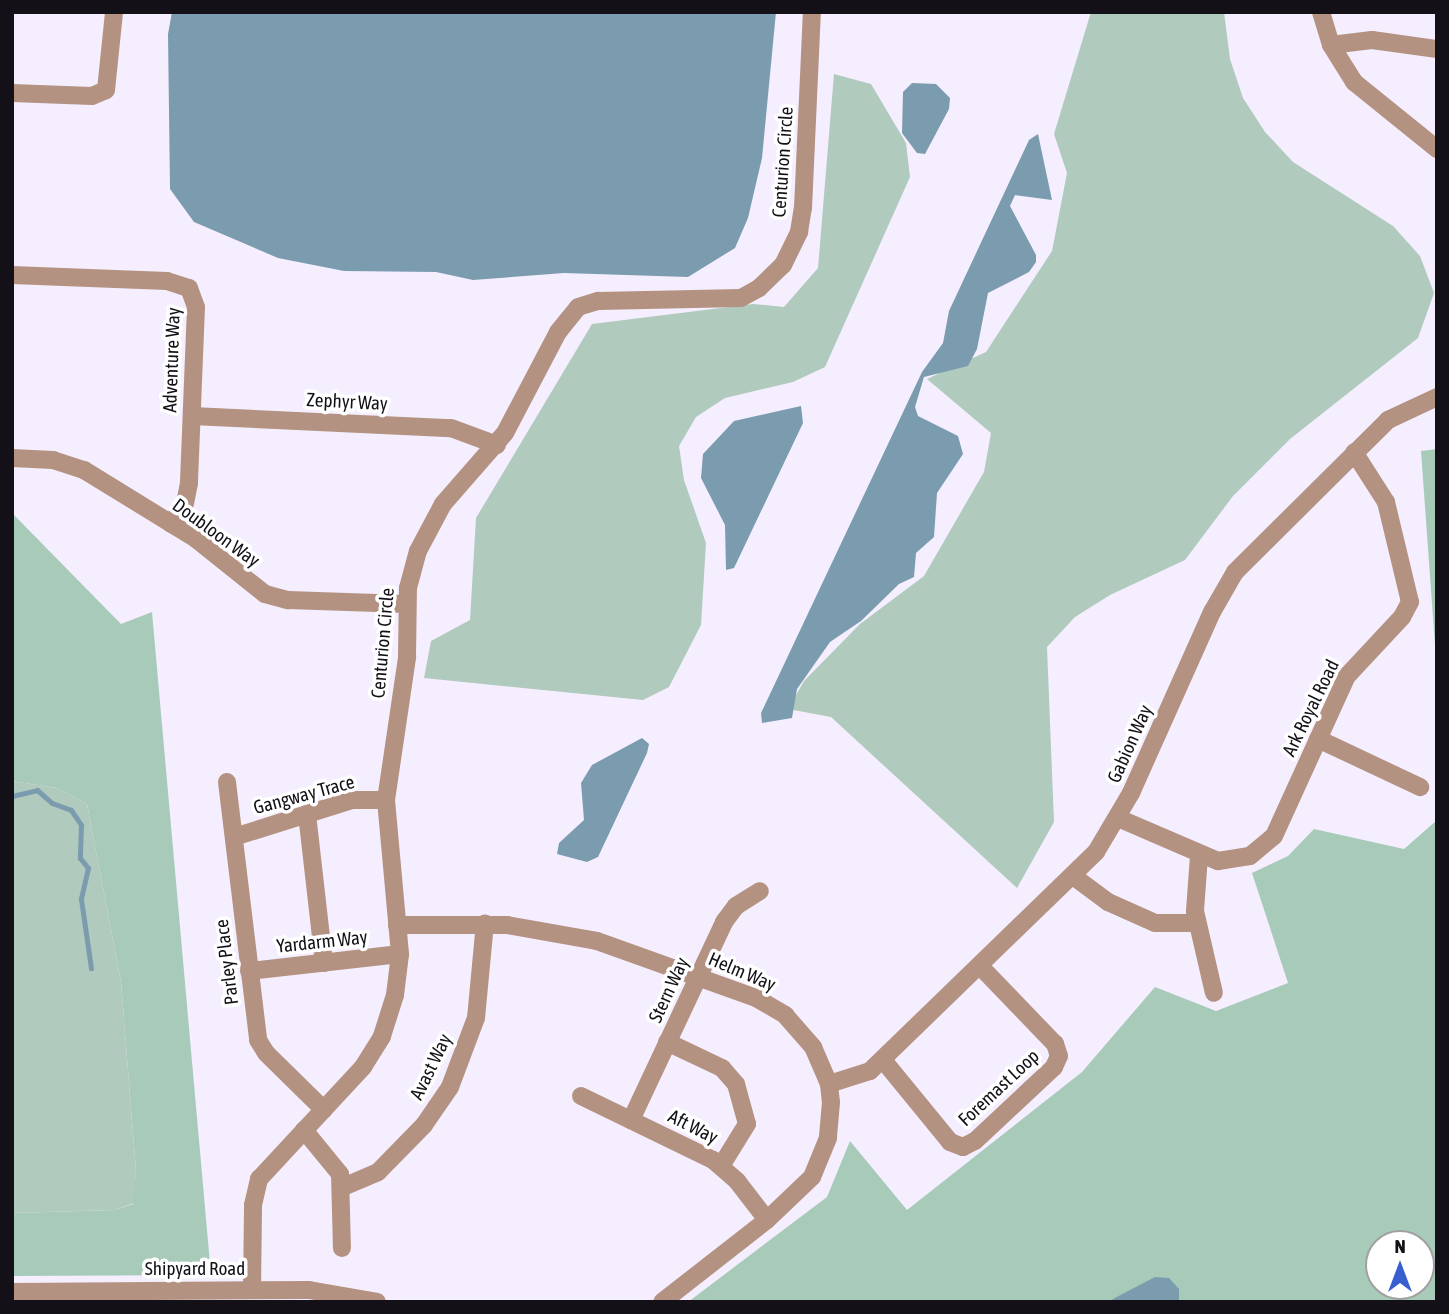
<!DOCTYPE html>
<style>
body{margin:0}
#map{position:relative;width:1449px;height:1314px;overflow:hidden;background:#f4eeff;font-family:"Asap Condensed",sans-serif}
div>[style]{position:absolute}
.green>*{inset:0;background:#b0cabd}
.forest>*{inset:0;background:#a8cbb9}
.water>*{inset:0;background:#7b9cae}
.stream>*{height:5px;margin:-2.5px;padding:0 2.5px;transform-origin:2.5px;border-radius:2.5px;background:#7b9cae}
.minor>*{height:18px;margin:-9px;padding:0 9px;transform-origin:9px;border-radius:9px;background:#b49282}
span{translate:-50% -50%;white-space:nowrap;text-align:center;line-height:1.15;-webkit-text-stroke:7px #fff;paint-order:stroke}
.street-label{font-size:19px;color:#131117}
.frame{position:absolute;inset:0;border:14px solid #131117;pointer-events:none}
.north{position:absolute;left:1365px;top:1230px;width:70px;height:70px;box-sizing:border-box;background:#fff;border:2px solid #a1a0a2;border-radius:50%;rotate:0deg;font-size:19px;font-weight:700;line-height:28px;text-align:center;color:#131117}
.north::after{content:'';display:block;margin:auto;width:24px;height:32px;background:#385fd0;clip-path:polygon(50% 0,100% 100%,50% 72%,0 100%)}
</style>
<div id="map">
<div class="green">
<i style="clip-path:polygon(1091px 12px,1224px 12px,1230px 59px,1243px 98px,1265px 132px,1293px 162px,1393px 226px,1420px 256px,1434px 293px,1418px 338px,1290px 439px,1233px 496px,1185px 560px,1110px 595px,1075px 617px,1047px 647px,1054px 822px,1017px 888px,831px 717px,788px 709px,804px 681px,860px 624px,924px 576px,984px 472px,991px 433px,927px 379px,986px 352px,1052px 251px,1067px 173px,1054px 134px)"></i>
<i style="clip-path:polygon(834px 74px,871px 84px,906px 143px,910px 177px,825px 367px,793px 382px,725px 398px,696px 417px,679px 446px,684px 480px,706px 543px,701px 625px,669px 687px,643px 700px,424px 678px,431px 641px,470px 620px,476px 518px,592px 324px,753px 304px,784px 307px,818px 268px)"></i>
<i style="clip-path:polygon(12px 781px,57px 788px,87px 804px,121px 982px,136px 1171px,134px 1203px,115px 1210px,12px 1213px)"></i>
</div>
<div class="forest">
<i style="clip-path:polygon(1437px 449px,1437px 673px,1421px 451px)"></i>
<i style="clip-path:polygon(12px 513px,121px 624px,152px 612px,211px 1275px,12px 1276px,12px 1213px,115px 1210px,133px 1204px,136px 1171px,121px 982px,87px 804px,57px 788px,12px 781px)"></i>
<i style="clip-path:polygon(evenodd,1437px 820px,1437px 1302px,1179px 1302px,1179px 1289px,1130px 1291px,1107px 1302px,688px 1302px,827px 1197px,850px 1141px,907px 1210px,1082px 1072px,1155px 987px,1216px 1011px,1288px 983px,1252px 873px,1288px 856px,1314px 829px,1404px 849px,1437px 820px,1379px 1244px,1421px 1244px,1421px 1286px,1379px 1286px,1379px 1244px)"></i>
</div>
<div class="water">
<i style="clip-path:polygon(172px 12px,776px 12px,762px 158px,748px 218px,735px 248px,688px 277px,564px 273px,473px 280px,436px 272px,344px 271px,278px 258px,194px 222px,170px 189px,168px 34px)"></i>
<i style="clip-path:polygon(912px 83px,936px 84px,950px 98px,949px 109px,925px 154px,917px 153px,902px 133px,903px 92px)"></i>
<i style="clip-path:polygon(1038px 134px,1052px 200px,1015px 195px,1010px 206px,1036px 255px,1036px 262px,1029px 272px,988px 293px,977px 349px,968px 366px,924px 377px,915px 407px,918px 416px,958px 436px,963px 454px,937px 493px,934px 537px,916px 553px,914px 577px,899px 584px,861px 621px,830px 642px,797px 689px,792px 718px,762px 723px,761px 713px,922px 372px,943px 343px,949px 311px,1029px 140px)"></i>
<i style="clip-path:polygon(801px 406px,803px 423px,734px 568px,726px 570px,725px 525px,701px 478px,703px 454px,734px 421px)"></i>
<i style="clip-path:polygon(642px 738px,649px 744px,647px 753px,598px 857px,587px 862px,557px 854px,559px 843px,584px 820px,581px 783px,592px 765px)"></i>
<i style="clip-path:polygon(1155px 1277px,1169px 1278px,1179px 1289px,1179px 1302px,1107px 1302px)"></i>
</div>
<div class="stream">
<i style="left:12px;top:796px;width:26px;rotate:-13deg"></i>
<i style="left:37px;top:790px;width:20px;rotate:41deg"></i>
<i style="left:52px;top:803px;width:20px;rotate:20deg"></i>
<i style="left:71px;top:810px;width:18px;rotate:56deg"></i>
<i style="left:81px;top:825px;width:33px;rotate:92deg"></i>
<i style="left:80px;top:858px;width:13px;rotate:51deg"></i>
<i style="left:88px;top:868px;width:32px;rotate:103deg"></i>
<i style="left:81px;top:899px;width:70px;rotate:81.8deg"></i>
</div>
<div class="minor">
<i style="left:1321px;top:12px;width:34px;rotate:73deg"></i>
<i style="left:1331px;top:45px;width:44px;rotate:58.1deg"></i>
<i style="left:1354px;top:82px;width:107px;rotate:38.9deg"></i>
<i style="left:1331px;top:45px;width:41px;rotate:-7deg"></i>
<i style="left:1372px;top:40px;width:66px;rotate:7.9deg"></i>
<i style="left:12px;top:93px;width:80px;rotate:2.1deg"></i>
<i style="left:92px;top:96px;width:15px;rotate:-23deg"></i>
<i style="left:106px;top:90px;width:78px;rotate:-84.1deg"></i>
<i style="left:12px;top:275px;width:155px;rotate:2.2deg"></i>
<i style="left:167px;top:281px;width:23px;rotate:18deg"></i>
<i style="left:189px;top:288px;width:20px;rotate:70deg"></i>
<i style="left:196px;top:307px;width:176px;rotate:92.3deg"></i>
<i style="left:189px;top:483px;width:20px;rotate:101deg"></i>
<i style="left:185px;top:503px;width:25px;rotate:124deg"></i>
<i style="left:192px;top:416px;width:259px;rotate:2.7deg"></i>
<i style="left:451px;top:428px;width:49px;rotate:20.3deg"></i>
<i style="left:12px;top:458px;width:41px;rotate:2.8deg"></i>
<i style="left:53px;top:460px;width:33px;rotate:18deg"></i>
<i style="left:84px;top:470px;width:132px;rotate:31.6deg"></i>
<i style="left:196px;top:539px;width:88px;rotate:38.6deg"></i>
<i style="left:265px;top:594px;width:24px;rotate:15deg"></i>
<i style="left:288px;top:600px;width:118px;rotate:1.9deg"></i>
<i style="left:1318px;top:739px;width:113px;rotate:25.2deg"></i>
<i style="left:227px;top:782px;width:260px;rotate:83.1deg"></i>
<i style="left:258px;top:1040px;width:15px;rotate:58deg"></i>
<i style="left:266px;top:1053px;width:81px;rotate:44.5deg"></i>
<i style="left:307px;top:814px;width:150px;rotate:83.5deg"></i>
<i style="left:1118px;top:818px;width:109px;rotate:23.3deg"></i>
<i style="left:1218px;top:861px;width:32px;rotate:-9deg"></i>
<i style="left:1250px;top:856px;width:31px;rotate:-40deg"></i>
<i style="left:1274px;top:836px;width:176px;rotate:-65.5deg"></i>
<i style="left:1347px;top:676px;width:81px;rotate:-47deg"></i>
<i style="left:1402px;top:617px;width:17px;rotate:-62deg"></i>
<i style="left:1410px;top:602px;width:103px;rotate:-103.5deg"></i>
<i style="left:1386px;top:502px;width:59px;rotate:-122.6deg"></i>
<i style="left:234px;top:837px;width:124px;rotate:-17.4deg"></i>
<i style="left:352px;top:800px;width:34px"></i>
<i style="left:1199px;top:856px;width:55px;rotate:94.2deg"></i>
<i style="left:1195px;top:911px;width:84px;rotate:77deg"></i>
<i style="left:1073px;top:876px;width:44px;rotate:36.6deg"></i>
<i style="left:1108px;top:902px;width:51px;rotate:24.1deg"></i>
<i style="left:1155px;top:923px;width:42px"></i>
<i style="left:397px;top:925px;width:110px"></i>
<i style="left:507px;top:925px;width:91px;rotate:10.1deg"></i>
<i style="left:597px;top:941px;width:169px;rotate:19.7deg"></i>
<i style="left:756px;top:998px;width:34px;rotate:30deg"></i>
<i style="left:785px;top:1015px;width:43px;rotate:48.8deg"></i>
<i style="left:813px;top:1047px;width:40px;rotate:66.6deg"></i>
<i style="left:829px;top:1084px;width:18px;rotate:84deg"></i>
<i style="left:831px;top:1102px;width:36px;rotate:95deg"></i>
<i style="left:828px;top:1138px;width:42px;rotate:112.3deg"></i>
<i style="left:812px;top:1177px;width:62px;rotate:136.3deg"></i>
<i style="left:767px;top:1220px;width:133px;rotate:142deg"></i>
<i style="left:249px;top:971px;width:152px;rotate:-6.4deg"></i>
<i style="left:667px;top:1042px;width:61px;rotate:25.3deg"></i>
<i style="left:722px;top:1068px;width:21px;rotate:49deg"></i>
<i style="left:736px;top:1084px;width:41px;rotate:74.6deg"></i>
<i style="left:747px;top:1124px;width:49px;rotate:121.8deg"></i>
<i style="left:883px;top:1060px;width:106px;rotate:50.7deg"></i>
<i style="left:950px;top:1142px;width:14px;rotate:21deg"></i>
<i style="left:963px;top:1147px;width:13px;rotate:-27deg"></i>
<i style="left:975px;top:1141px;width:108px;rotate:-43.1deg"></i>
<i style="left:1054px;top:1067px;width:12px;rotate:-66deg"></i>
<i style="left:1059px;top:1056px;width:13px;rotate:-108deg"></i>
<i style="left:1055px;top:1044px;width:108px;rotate:-133.9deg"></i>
<i style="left:829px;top:1084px;width:43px;rotate:-17.6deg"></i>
<i style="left:870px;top:1071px;width:315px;rotate:-44.1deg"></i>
<i style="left:1096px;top:852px;width:69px;rotate:-59.3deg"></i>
<i style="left:1131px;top:793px;width:198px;rotate:-65.9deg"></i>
<i style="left:1212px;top:612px;width:46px;rotate:-60.1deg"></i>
<i style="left:1235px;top:572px;width:216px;rotate:-44.8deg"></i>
<i style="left:1388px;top:420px;width:54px;rotate:-25.1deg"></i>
<i style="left:581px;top:1096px;width:147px;rotate:25.9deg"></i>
<i style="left:713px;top:1160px;width:32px;rotate:41deg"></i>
<i style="left:737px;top:1181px;width:49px;rotate:52.4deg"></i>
<i style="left:631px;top:1120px;width:219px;rotate:-64.8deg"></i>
<i style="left:724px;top:922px;width:20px;rotate:-53deg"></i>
<i style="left:736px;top:906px;width:28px;rotate:-32deg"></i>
<i style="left:304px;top:1130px;width:57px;rotate:50.7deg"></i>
<i style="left:340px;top:1174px;width:74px;rotate:88.5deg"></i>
<i style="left:343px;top:1187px;width:38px;rotate:-23deg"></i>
<i style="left:378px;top:1172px;width:66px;rotate:-45.6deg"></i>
<i style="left:424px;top:1125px;width:46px;rotate:-55.6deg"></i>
<i style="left:450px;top:1087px;width:74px;rotate:-69.4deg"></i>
<i style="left:476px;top:1018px;width:95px;rotate:-84.6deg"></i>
<i style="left:252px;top:1290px;width:85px;rotate:-89.3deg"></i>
<i style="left:253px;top:1205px;width:27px;rotate:-77deg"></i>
<i style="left:259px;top:1179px;width:153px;rotate:-47.1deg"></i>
<i style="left:363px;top:1067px;width:36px;rotate:-58deg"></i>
<i style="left:382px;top:1036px;width:43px;rotate:-72.4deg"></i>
<i style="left:395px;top:995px;width:41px;rotate:-83deg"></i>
<i style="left:400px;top:954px;width:155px;rotate:-95.2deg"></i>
<i style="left:386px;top:800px;width:145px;rotate:-81.6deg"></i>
<i style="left:407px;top:657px;width:69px;rotate:-89.2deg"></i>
<i style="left:408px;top:588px;width:38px;rotate:-75deg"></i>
<i style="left:418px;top:551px;width:53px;rotate:-62deg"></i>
<i style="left:443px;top:504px;width:94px;rotate:-48.9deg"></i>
<i style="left:505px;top:433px;width:114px;rotate:-62.3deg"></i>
<i style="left:558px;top:332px;width:32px;rotate:-51deg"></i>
<i style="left:578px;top:307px;width:21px;rotate:-17deg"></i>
<i style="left:598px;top:301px;width:143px;rotate:-1.2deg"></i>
<i style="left:741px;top:298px;width:21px;rotate:-29deg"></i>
<i style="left:759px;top:288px;width:33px;rotate:-44deg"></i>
<i style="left:783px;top:265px;width:37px;rotate:-64deg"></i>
<i style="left:799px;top:232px;width:24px;rotate:-81deg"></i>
<i style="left:803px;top:208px;width:196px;rotate:-87.4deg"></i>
<i style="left:12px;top:1292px;width:297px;rotate:-0.4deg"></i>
<i style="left:309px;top:1290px;width:69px;rotate:10deg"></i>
</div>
<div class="street-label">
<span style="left:783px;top:162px;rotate:-86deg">Centurion Circle</span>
<span style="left:172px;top:360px;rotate:-88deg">Adventure Way</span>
<span style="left:347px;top:402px;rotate:3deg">Zephyr Way</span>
<span style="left:216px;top:533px;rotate:36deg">Doubloon Way</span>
<span style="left:383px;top:643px;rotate:-85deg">Centurion Circle</span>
<span style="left:1311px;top:708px;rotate:-64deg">Ark Royal Road</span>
<span style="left:1130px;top:744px;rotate:-66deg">Gabion Way</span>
<span style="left:304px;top:795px;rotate:-15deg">Gangway Trace</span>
<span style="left:322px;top:942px;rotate:-6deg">Yardarm Way</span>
<span style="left:227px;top:962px;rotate:-97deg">Parley Place</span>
<span style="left:742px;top:972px;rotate:23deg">Helm Way</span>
<span style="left:669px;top:990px;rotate:-65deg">Stern Way</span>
<span style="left:431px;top:1067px;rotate:-64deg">Avast Way</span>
<span style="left:999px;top:1088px;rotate:-43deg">Foremast Loop</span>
<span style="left:693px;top:1127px;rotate:27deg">Aft Way</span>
<span style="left:195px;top:1269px">Shipyard Road</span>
</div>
<div class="frame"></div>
<div class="north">N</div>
</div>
